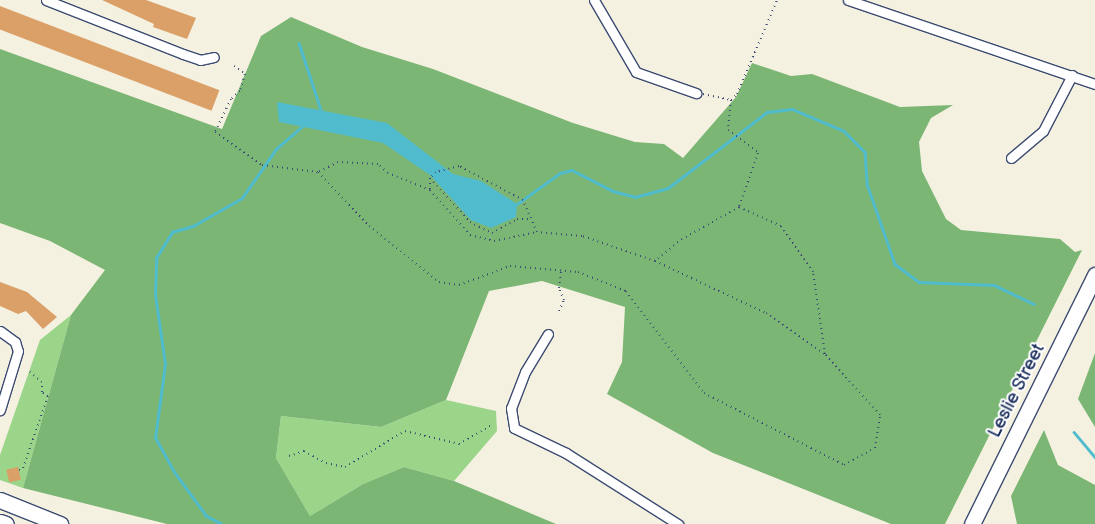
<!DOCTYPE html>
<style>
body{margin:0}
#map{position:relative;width:1095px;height:524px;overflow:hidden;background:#f5f1e1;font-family:"Balsamiq Sans",sans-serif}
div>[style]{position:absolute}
.green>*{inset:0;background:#9ad589}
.forest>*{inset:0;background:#7bb675}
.water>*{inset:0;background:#51bccd}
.stream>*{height:2.5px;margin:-1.25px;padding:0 1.25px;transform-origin:1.25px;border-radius:1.25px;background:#51bccd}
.building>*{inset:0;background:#daa067;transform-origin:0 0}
.path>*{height:2px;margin-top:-1px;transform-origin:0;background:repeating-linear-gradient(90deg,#3c4c72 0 1px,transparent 0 5px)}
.roads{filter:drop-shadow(1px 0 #3c4c72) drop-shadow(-1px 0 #3c4c72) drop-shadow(0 1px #3c4c72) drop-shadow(0 -1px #3c4c72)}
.street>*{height:9px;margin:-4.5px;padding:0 4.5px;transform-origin:4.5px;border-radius:4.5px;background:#fff}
.primary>*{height:15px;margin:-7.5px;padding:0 7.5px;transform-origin:7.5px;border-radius:7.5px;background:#fff}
span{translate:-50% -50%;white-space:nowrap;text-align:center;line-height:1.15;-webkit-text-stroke:4px #fff;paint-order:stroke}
.street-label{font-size:18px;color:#1b2f5e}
</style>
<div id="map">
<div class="green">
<i style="clip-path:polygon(71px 315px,23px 488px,0 480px,0 455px,40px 340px)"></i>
<i style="clip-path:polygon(446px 400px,496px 411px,497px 431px,454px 481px,404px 467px,363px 484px,310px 516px,276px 458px,281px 416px,381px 427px)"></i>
</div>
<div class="forest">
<i style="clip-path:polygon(291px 17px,362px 47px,433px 69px,573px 123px,635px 142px,664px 144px,683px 158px,736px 97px,752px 63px,791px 76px,812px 74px,900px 107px,953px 105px,931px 118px,919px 142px,922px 171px,946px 219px,961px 230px,1060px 239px,1075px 252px,1082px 250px,945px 524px,891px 524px,713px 453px,607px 394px,622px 362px,625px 307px,542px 281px,489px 291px,446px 400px,381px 427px,281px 416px,276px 458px,310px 516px,363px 484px,404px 467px,454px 481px,556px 524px,167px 524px,23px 488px,71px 315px,105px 270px,50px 241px,0 223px,0 49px,222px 129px,261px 36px)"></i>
<i style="clip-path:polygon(1095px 353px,1095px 427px,1078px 399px)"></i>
<i style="clip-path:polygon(1044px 430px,1058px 465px,1095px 485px,1095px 524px,1017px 524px,1011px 496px)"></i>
</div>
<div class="water">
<i style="clip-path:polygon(277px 102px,387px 123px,453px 174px,481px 181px,517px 204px,516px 217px,491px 228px,471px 220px,430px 175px,383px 143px,279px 122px)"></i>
</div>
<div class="stream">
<i style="left:299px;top:43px;width:71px;rotate:71.8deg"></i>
<i style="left:517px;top:204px;width:53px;rotate:-35.8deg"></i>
<i style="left:560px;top:173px;width:12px;rotate:-14deg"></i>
<i style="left:572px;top:170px;width:46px;rotate:27.1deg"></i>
<i style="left:613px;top:191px;width:23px;rotate:15deg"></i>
<i style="left:635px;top:197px;width:34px;rotate:-15deg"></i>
<i style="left:668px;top:188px;width:125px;rotate:-37.5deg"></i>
<i style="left:767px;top:112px;width:25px;rotate:-7deg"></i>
<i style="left:792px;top:109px;width:56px;rotate:22.9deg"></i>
<i style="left:844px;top:131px;width:30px;rotate:45deg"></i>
<i style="left:865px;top:152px;width:32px;rotate:86deg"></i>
<i style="left:867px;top:184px;width:85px;rotate:70.7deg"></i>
<i style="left:895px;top:264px;width:30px;rotate:37deg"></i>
<i style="left:919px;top:282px;width:75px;rotate:2.3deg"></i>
<i style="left:994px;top:285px;width:44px;rotate:25.4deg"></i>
<i style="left:1074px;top:432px;width:33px;rotate:50deg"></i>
<i style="left:221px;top:524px;width:17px;rotate:-152deg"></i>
<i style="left:206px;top:516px;width:54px;rotate:-126deg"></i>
<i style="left:174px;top:472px;width:39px;rotate:-119deg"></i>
<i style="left:155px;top:438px;width:75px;rotate:-82.3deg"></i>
<i style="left:165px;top:364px;width:70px;rotate:-98.2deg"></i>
<i style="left:155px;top:295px;width:37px;rotate:-88deg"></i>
<i style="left:156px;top:258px;width:31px;rotate:-58deg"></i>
<i style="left:172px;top:232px;width:22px;rotate:-16deg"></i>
<i style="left:193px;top:226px;width:56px;rotate:-29.7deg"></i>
<i style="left:242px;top:198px;width:60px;rotate:-55.2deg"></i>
<i style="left:276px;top:149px;width:37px;rotate:-41deg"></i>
</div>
<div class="building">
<i style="clip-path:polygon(102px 0,146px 0,196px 18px,187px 39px,153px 27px,154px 24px)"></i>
<i style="left:0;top:6px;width:235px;height:22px;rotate:21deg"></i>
<i style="clip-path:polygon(0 282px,27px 292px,57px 317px,43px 329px,26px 311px,18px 314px,0 306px)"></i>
<i style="left:18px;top:467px;width:13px;height:12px;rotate:77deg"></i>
</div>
<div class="path">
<i style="left:234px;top:66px;width:14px;rotate:36deg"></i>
<i style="left:245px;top:74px;width:18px;rotate:106deg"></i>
<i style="left:240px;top:91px;width:12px;rotate:138deg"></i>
<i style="left:231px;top:99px;width:37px;rotate:116deg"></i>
<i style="left:215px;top:132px;width:57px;rotate:35.1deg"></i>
<i style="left:262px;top:165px;width:56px;rotate:7.1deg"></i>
<i style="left:318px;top:172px;width:74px;rotate:46.6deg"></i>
<i style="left:369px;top:226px;width:90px;rotate:38.7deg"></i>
<i style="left:439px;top:282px;width:20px;rotate:9deg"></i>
<i style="left:459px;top:285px;width:54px;rotate:-20.4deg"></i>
<i style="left:510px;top:266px;width:68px;rotate:5deg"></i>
<i style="left:578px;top:272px;width:52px;rotate:21.6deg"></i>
<i style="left:626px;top:291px;width:128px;rotate:52.6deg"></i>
<i style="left:704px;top:393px;width:157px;rotate:27.2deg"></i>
<i style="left:844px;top:465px;width:35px;rotate:-29deg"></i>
<i style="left:875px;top:448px;width:33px;rotate:-81deg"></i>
<i style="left:880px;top:415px;width:82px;rotate:-132deg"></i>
<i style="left:825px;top:354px;width:83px;rotate:-98.3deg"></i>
<i style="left:813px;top:272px;width:56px;rotate:-124.8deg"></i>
<i style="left:781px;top:226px;width:46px;rotate:-155.7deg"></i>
<i style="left:739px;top:207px;width:65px;rotate:150.7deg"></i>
<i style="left:682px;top:239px;width:35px;rotate:141deg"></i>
<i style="left:655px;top:261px;width:77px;rotate:-161.1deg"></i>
<i style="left:582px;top:236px;width:45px;rotate:-174.9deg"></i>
<i style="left:537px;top:232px;width:35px;rotate:-114deg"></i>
<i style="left:523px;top:200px;width:72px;rotate:-152deg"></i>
<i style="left:459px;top:166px;width:24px;rotate:165deg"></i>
<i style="left:436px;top:172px;width:8px;rotate:135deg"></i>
<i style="left:430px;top:178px;width:12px;rotate:90deg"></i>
<i style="left:430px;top:190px;width:45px;rotate:-158deg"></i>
<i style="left:388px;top:173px;width:13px;rotate:-138deg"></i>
<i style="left:378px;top:164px;width:40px;rotate:-177.1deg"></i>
<i style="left:338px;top:162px;width:22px;rotate:153deg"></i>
<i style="left:703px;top:94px;width:29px;rotate:12deg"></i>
<i style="left:731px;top:100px;width:8px;rotate:-45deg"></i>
<i style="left:737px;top:94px;width:102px;rotate:-66.9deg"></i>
<i style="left:731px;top:100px;width:30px;rotate:96deg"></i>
<i style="left:728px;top:130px;width:38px;rotate:37deg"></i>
<i style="left:758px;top:153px;width:57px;rotate:109.4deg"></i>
<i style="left:430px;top:178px;width:59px;rotate:47.7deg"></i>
<i style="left:470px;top:222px;width:25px;rotate:27deg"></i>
<i style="left:492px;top:233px;width:29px;rotate:-29deg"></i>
<i style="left:517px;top:219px;width:14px"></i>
<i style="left:430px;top:190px;width:60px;rotate:48.4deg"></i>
<i style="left:470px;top:235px;width:25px;rotate:14deg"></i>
<i style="left:494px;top:241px;width:44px;rotate:-11.8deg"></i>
<i style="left:655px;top:261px;width:123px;rotate:25.1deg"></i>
<i style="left:766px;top:313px;width:72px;rotate:34.8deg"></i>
<i style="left:559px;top:311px;width:12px;rotate:-66deg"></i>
<i style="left:564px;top:300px;width:13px;rotate:-113deg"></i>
<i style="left:559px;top:288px;width:17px;rotate:-83deg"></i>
<i style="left:289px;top:456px;width:16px;rotate:-18deg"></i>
<i style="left:304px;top:451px;width:25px;rotate:29deg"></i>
<i style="left:326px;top:463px;width:19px;rotate:12deg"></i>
<i style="left:345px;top:467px;width:70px;rotate:-31deg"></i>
<i style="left:405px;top:431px;width:56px;rotate:13.5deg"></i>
<i style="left:459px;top:444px;width:38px;rotate:-30deg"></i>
<i style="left:19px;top:470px;width:4px;rotate:-27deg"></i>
<i style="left:23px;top:468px;width:76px;rotate:-70.9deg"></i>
<i style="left:48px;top:396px;width:7px;rotate:-146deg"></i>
<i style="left:42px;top:392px;width:10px;rotate:-90deg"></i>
<i style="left:42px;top:382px;width:16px;rotate:-140deg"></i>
</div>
<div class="roads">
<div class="street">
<i style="left:46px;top:0;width:147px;rotate:21.5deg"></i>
<i style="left:183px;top:54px;width:18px;rotate:19deg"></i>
<i style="left:200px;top:60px;width:14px;rotate:-12deg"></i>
<i style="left:594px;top:0;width:83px;rotate:59.7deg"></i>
<i style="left:636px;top:72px;width:64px;rotate:19.3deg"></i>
<i style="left:848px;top:0;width:261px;rotate:18.8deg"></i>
<i style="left:1011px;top:158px;width:42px;rotate:-40.2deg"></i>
<i style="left:1043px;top:131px;width:63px;rotate:-62.6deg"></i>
<i style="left:0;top:331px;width:19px;rotate:36deg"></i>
<i style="left:15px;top:342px;width:9px;rotate:72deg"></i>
<i style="left:18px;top:351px;width:62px;rotate:107deg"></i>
<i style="left:548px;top:334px;width:44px;rotate:121.2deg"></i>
<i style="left:525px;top:372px;width:39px;rotate:111deg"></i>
<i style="left:511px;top:408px;width:20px;rotate:81deg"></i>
<i style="left:514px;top:428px;width:58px;rotate:25.7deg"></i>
<i style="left:566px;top:453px;width:133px;rotate:32.4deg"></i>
</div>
<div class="primary">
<i style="left:0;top:500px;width:65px;rotate:21.8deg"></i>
<i style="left:0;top:522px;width:6px;rotate:18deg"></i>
<i style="left:972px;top:524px;width:278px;rotate:-63.7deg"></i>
</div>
</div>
<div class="street-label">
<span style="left:1017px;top:391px;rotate:-63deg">Leslie Street</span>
</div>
</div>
